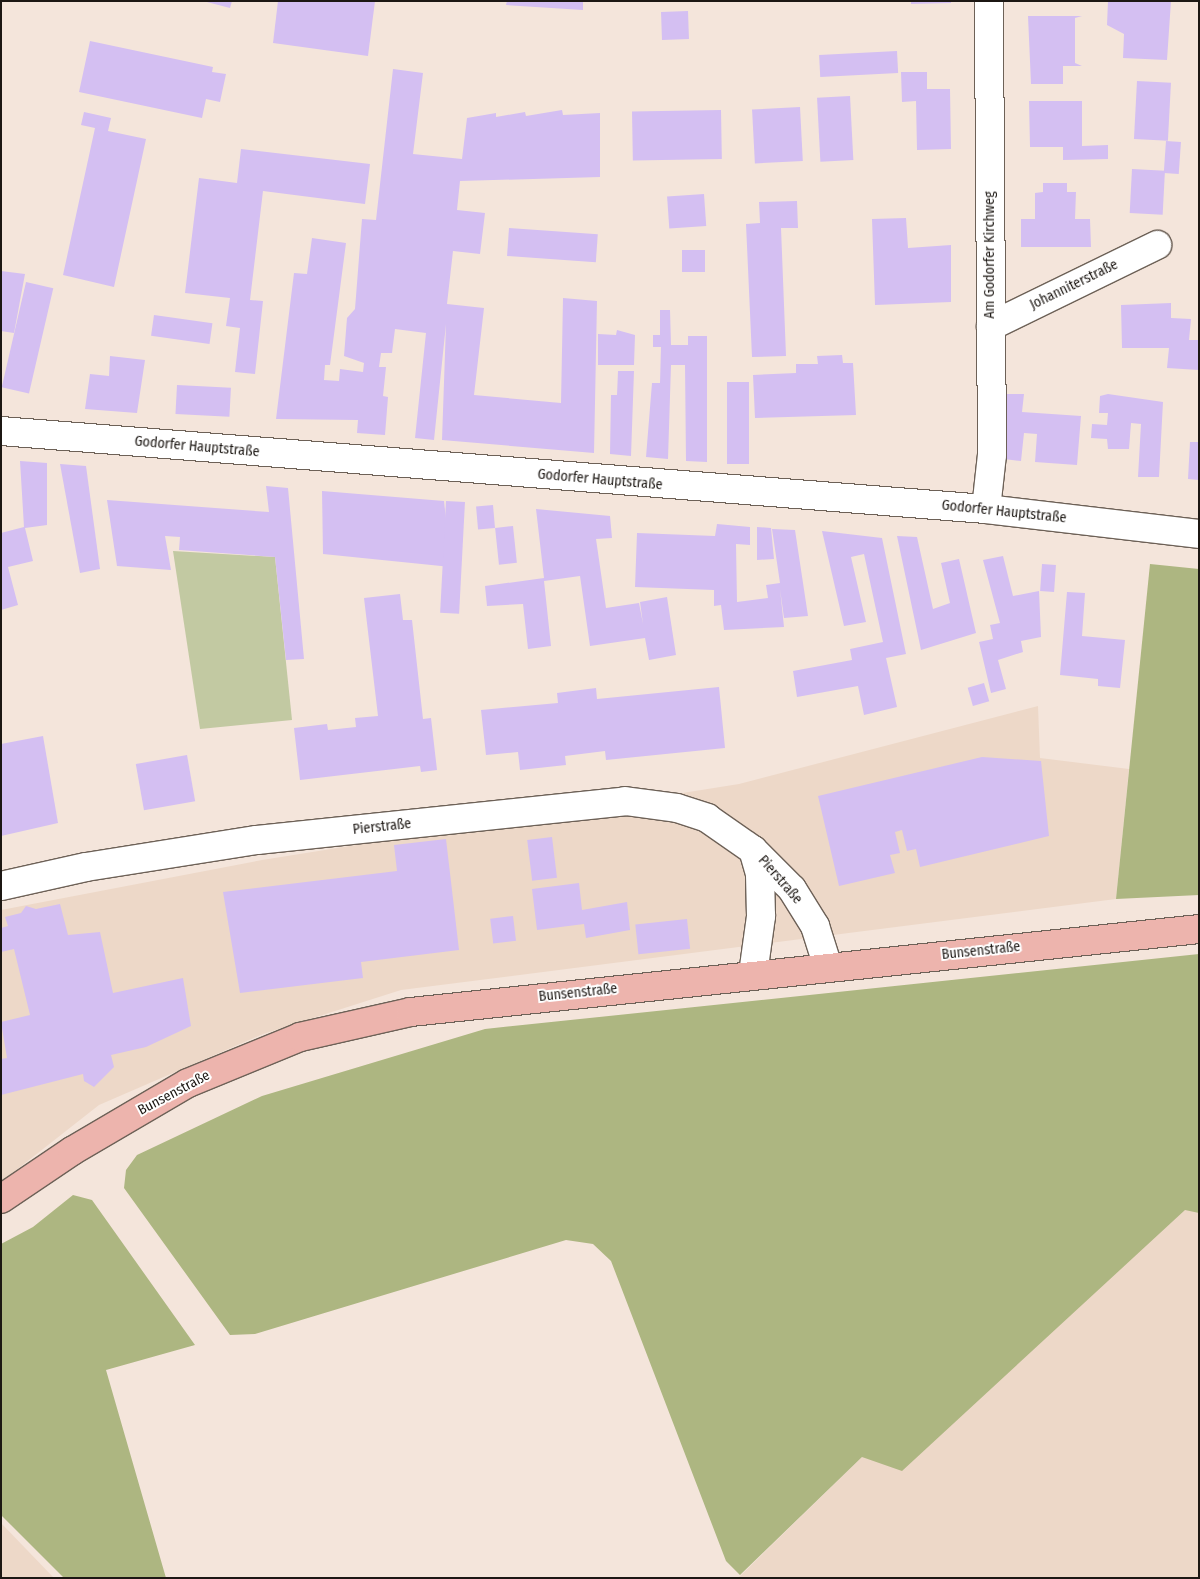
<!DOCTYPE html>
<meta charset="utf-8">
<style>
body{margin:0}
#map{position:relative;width:1200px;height:1579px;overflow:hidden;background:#f4e5db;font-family:"Fira Sans Condensed",sans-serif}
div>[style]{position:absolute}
.built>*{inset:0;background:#edd8c8}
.green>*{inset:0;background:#c2c9a2}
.forest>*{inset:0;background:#adb681}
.building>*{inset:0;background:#d4bff2;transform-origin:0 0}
.roads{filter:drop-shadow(1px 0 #6d6157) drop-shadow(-1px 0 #6d6157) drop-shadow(0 1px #6d6157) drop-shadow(0 -1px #6d6157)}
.minor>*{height:28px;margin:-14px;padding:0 14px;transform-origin:14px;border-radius:14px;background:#fff}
.major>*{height:28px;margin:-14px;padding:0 14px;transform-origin:14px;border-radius:14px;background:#edb4ad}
span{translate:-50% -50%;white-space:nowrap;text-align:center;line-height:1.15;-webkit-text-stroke:4px #fff;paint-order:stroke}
.street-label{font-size:14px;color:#1c1713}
.frame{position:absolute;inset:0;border:2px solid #1c1713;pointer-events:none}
</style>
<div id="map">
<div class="built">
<i style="clip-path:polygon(1038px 706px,1040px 758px,1129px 769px,1116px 899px,401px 990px,263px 1034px,99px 1105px,1px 1182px,1px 910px,262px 860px,739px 784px)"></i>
<i style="clip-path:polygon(1199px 991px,1199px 1578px,738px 1578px,862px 1457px)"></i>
<i style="clip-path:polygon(1px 1523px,54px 1578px,1px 1578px)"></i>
</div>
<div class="green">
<i style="clip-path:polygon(173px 551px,275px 557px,292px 720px,200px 729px)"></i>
</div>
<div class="forest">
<i style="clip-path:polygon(1150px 564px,1199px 569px,1199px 895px,1116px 899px)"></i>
<i style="clip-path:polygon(1199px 954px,1199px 1213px,1185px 1210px,902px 1471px,862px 1457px,740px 1575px,726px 1561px,611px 1261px,593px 1244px,566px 1240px,255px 1334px,230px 1335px,124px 1188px,126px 1170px,137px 1155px,262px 1096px,485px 1029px)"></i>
<i style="clip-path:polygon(73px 1195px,92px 1200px,195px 1345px,106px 1370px,166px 1578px,64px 1578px,1px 1515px,1px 1244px,33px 1227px)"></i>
</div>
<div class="building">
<i style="clip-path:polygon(203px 1px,232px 1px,230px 8px)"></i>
<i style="clip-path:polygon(278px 1px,375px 1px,368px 56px,273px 43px)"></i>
<i style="clip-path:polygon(507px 1px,583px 1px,583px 10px,506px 5px)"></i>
<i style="clip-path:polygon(911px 1px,951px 1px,951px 3px,911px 4px)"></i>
<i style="clip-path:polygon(1108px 1px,1171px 1px,1167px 60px,1123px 58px,1124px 34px,1107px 25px)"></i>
<i style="left:688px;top:11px;width:28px;height:27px;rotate:88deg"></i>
<i style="clip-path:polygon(1028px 16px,1082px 16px,1075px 18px,1075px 63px,1082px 66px,1063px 66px,1063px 84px,1031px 84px)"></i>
<i style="clip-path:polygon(90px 41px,213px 67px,212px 72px,226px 74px,220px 102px,206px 99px,202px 118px,79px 92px)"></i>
<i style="left:897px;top:51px;width:22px;height:78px;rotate:87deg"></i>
<i style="clip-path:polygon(393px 69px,423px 73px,413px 154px,462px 159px,467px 118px,496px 113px,496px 117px,525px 112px,526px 116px,562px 110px,563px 115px,600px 113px,600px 177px,460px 181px,457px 210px,485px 213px,480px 254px,453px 251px,447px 304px,484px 308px,474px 395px,561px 403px,563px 298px,597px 301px,594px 453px,442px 440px,446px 324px,434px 440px,415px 438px,426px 333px,395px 329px,392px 353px,381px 353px,379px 367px,386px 367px,383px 396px,388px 397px,385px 435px,357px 433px,358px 420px,276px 419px,294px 273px,307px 274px,312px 238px,346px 243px,330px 365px,325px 365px,324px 380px,339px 381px,340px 369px,363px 372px,364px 363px,344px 356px,347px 318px,355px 309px,362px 219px,376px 220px)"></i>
<i style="clip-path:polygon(901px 72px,927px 72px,927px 89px,950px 89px,951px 149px,917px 150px,916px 101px,902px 102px)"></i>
<i style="left:1137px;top:81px;width:34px;height:58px;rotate:3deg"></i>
<i style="left:850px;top:96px;width:64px;height:33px;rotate:87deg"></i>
<i style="clip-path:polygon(1029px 101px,1082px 101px,1082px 146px,1108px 145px,1108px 159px,1063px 160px,1063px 147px,1030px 147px)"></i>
<i style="left:800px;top:107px;width:54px;height:48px;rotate:87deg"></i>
<i style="left:721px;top:110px;width:49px;height:89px;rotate:89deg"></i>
<i style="clip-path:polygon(84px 112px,111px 118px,108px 131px,146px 139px,114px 287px,63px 275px,95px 128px,81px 125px)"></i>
<i style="left:1166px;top:141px;width:15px;height:32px;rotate:4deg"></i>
<i style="clip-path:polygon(241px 149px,370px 164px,365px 204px,263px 191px,250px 300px,263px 301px,255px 374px,235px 372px,240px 328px,226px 326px,230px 298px,185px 293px,199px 178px,237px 183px)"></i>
<i style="left:1132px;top:169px;width:33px;height:44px;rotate:3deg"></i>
<i style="clip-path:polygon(1043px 183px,1067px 183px,1067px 192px,1076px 192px,1075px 219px,1090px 219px,1091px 247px,1021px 247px,1021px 219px,1035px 219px,1035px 193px,1043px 192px)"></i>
<i style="left:704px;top:194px;width:32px;height:37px;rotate:86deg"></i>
<i style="clip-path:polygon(797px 201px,798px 228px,781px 228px,786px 356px,752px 357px,746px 224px,760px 223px,759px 202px)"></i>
<i style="clip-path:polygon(906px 218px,908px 248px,951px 245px,951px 302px,875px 305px,872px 219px)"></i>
<i style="left:509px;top:228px;width:89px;height:28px;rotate:4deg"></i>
<i style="left:682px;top:250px;width:23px;height:22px"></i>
<i style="clip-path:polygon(1px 271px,25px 274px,14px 333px,1px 331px)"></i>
<i style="left:26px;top:282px;width:28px;height:108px;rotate:13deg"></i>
<i style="clip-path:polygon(1171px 303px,1171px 318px,1191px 319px,1189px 340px,1199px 340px,1199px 370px,1167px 368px,1169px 348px,1122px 348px,1121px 305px)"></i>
<i style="clip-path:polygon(660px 310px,670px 310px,671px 345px,688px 345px,688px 336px,707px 336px,707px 462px,686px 461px,685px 365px,671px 365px,668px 459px,646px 457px,652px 383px,660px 383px,661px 347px,653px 347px,653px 335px,660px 335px)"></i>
<i style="left:154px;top:315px;width:59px;height:21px;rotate:8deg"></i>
<i style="clip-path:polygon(617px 330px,635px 335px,634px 365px,598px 365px,598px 334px,616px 335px)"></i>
<i style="clip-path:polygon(842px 355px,843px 363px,853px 363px,856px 415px,755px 418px,753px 375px,796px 373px,796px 364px,818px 364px,817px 356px)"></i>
<i style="clip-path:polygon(110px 356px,145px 360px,137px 413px,85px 409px,90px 374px,109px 376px)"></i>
<i style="clip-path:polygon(618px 371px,634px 371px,631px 456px,610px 454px,611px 395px,617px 395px)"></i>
<i style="left:727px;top:382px;width:22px;height:82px"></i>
<i style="left:177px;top:385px;width:54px;height:29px;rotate:3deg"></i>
<i style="clip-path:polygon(1004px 394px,1024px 394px,1022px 412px,1081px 416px,1077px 465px,1035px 462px,1037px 434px,1024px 433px,1021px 461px,1004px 459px)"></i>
<i style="clip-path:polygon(1108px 394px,1163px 402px,1159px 477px,1138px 477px,1141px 424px,1131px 423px,1129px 449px,1108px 449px,1107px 439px,1091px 438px,1092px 424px,1107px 425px,1108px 413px,1099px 413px,1100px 396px)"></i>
<i style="clip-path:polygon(1190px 442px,1199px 442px,1199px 480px,1188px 479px)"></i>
<i style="clip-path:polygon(20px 461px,47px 463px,47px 525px,25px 528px,33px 561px,8px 567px,18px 605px,1px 610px,1px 533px,24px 527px)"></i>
<i style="clip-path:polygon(60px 464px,86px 466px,100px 569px,80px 573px)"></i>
<i style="clip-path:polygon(266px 486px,288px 488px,304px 659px,286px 660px,275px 557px,179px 550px,180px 537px,165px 536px,171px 570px,117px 566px,107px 500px,269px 512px)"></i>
<i style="clip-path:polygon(322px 491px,444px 501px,451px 567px,323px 554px)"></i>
<i style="left:446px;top:501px;width:19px;height:112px;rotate:3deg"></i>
<i style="left:493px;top:505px;width:23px;height:17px;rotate:85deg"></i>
<i style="clip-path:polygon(536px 509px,610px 516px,612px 538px,596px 539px,606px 608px,639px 603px,643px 624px,640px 602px,667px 597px,676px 655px,649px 660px,645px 638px,590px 646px,580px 576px,544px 581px,551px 646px,528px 649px,523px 604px,487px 606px,485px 586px,544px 578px)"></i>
<i style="clip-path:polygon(717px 524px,750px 527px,750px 545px,736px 544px,737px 602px,768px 598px,766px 585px,780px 583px,772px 529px,795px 530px,808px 616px,784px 618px,780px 589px,784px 627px,724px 630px,721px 605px,714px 606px,714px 590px,635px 587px,637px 533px,715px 536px)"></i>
<i style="left:513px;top:526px;width:37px;height:18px;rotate:84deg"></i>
<i style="clip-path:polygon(757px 527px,771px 528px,774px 559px,757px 560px)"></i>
<i style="clip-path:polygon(822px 531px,882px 538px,906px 654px,886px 658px,897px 707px,864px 715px,858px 686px,797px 697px,793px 671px,852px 660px,850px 649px,883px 642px,864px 554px,851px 557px,866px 622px,844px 626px)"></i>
<i style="clip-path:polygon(897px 536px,917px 537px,933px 609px,950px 603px,941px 563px,959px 559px,976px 633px,921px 650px)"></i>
<i style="clip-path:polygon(1003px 556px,1013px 596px,1039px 591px,1041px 637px,1021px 641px,1023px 652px,998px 660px,1006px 689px,991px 693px,979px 642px,993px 639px,990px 625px,1000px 623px,983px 560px)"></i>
<i style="left:1042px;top:564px;width:14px;height:27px;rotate:4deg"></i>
<i style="clip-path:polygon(1067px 592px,1085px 593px,1082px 636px,1125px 640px,1120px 688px,1098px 686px,1098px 679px,1060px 675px)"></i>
<i style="clip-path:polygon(400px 594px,403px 620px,412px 620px,423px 719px,431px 718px,437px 770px,421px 772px,420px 766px,300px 780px,294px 728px,327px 724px,328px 730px,356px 727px,355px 718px,378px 716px,364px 598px)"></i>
<i style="left:984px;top:683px;width:19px;height:17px;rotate:74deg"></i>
<i style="clip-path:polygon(719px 687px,725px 748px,606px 760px,605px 751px,565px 756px,566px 765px,520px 770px,518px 752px,486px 755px,481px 710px,558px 703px,557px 693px,596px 688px,597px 699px)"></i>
<i style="clip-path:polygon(43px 736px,58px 823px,1px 836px,1px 744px)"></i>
<i style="left:187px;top:755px;width:47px;height:52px;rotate:80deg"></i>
<i style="clip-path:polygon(982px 757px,1041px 761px,1049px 836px,920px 867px,916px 849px,907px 851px,902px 830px,895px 832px,900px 853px,890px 855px,895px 873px,839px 886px,818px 796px)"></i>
<i style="left:552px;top:837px;width:41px;height:25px;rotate:83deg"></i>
<i style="clip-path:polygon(446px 839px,459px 950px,361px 962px,363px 978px,240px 993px,223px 892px,397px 871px,394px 845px)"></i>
<i style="clip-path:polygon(579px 883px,582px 910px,627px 902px,630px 930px,586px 938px,584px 924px,537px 930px,532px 889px)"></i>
<i style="clip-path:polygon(60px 904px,68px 935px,100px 932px,113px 993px,183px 978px,191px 1026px,146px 1047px,111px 1055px,114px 1067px,94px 1087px,84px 1081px,83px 1074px,1px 1095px,1px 1059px,7px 1058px,1px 1022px,30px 1015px,14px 949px,1px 952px,1px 928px,8px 926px,5px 917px,21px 913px,26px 906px,36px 909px)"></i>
<i style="left:513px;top:916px;width:25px;height:23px;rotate:83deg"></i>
<i style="left:687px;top:919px;width:30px;height:52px;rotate:84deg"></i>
</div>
<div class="roads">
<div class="minor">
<i style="left:991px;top:326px;width:185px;rotate:-26deg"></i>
<i style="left:1px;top:431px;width:988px;rotate:4.53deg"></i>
<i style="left:986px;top:509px;width:214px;rotate:6.7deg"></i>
<i style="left:986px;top:509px;width:54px;rotate:-83.7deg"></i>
<i style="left:992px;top:455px;width:454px;rotate:-90.4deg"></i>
<i style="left:1px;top:886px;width:87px;rotate:-12.6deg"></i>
<i style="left:86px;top:867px;width:173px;rotate:-9deg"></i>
<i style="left:257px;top:840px;width:370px;rotate:-6deg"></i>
<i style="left:625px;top:801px;width:52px;rotate:7.7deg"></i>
<i style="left:677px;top:808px;width:32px;rotate:18deg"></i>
<i style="left:707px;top:818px;width:56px;rotate:34.8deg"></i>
<i style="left:753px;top:850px;width:55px;rotate:45deg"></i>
<i style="left:792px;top:889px;width:44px;rotate:58.1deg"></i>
<i style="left:815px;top:926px;width:43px;rotate:72.4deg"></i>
<i style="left:753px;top:974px;width:59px;rotate:-82.1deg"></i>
<i style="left:761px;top:916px;width:42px;rotate:-91.4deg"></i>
<i style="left:760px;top:874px;width:25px;rotate:-106deg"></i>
</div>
<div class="major">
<i style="left:1px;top:1199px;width:86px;rotate:-34.1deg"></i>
<i style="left:72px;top:1151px;width:134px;rotate:-30.4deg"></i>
<i style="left:188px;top:1083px;width:121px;rotate:-22.3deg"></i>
<i style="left:300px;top:1037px;width:114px;rotate:-12.7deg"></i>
<i style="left:411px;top:1012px;width:792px;rotate:-6.01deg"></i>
</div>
</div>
<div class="street-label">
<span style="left:990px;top:255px;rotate:-90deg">Am Godorfer Kirchweg</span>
<span style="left:1074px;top:285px;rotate:-26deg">Johanniterstraße</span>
<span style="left:197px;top:447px;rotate:5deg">Godorfer Hauptstraße</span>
<span style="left:600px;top:480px;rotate:5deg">Godorfer Hauptstraße</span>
<span style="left:1004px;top:512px;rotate:6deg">Godorfer Hauptstraße</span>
<span style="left:382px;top:827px;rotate:-6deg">Pierstraße</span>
<span style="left:780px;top:880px;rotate:49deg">Pierstraße</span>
<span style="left:981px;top:951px;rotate:-6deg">Bunsenstraße</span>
<span style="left:578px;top:993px;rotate:-6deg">Bunsenstraße</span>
<span style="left:174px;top:1093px;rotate:-28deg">Bunsenstraße</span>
</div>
<div class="frame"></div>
</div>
